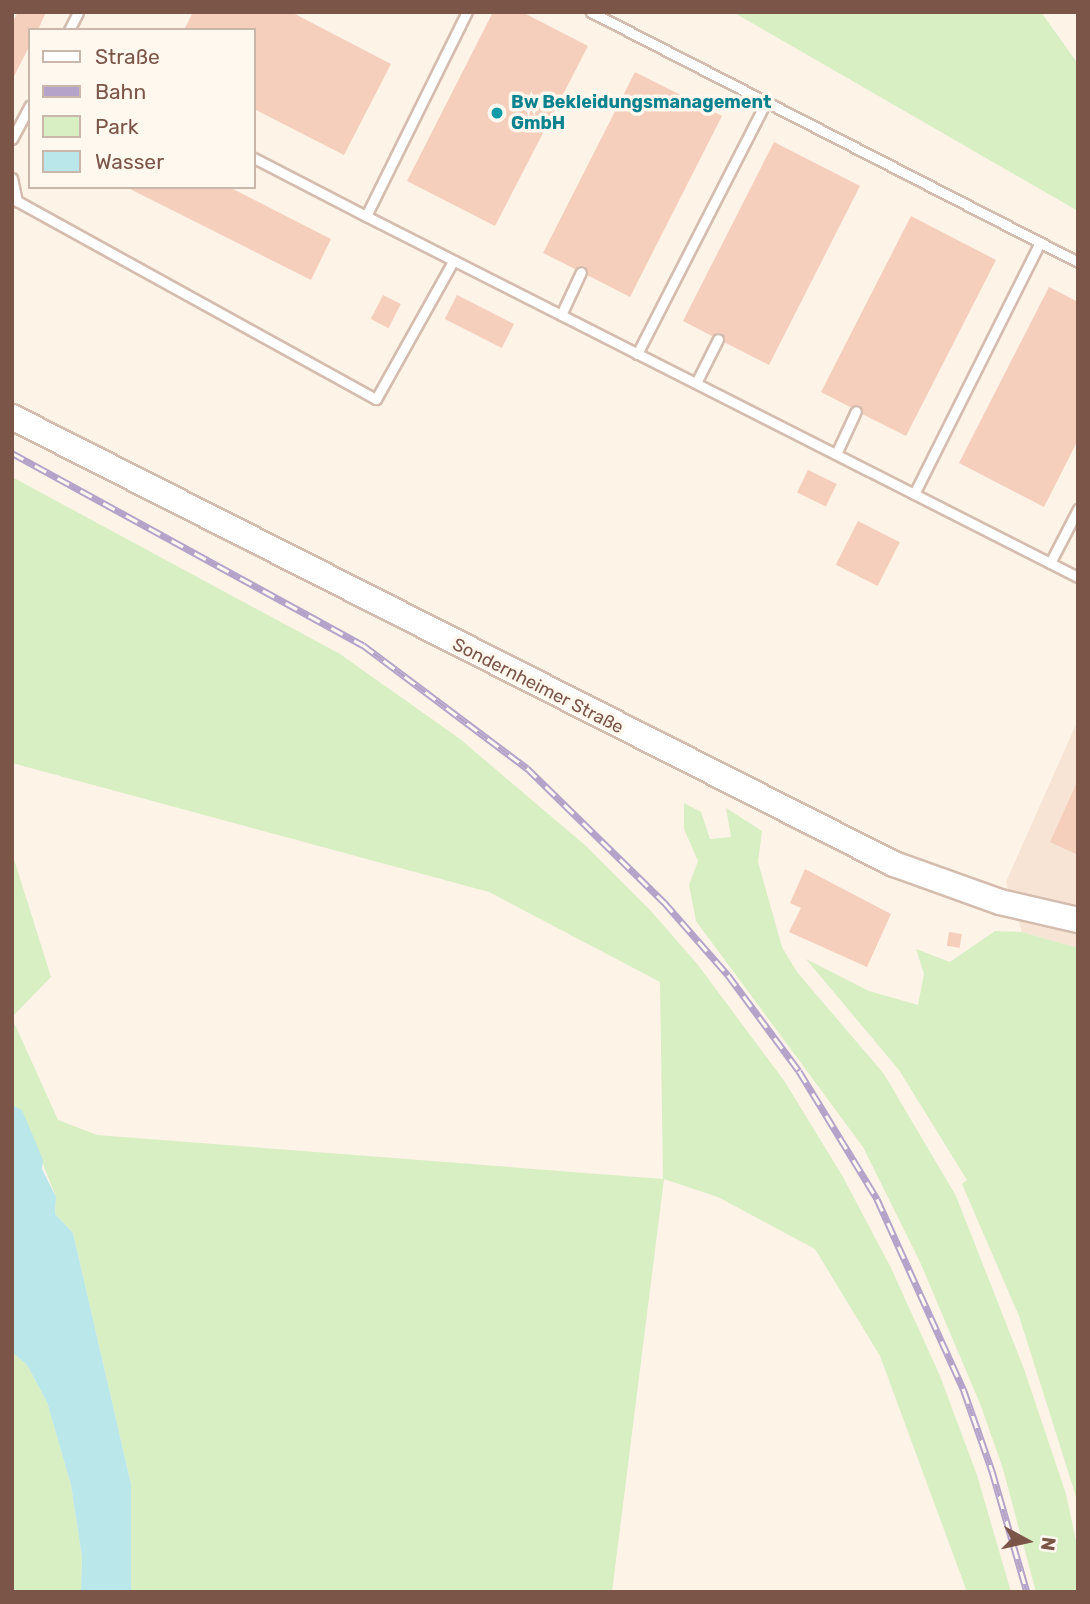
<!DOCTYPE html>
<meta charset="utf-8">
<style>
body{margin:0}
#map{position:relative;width:1090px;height:1604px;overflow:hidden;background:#fef3e7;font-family:Rubik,sans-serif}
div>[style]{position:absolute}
.residential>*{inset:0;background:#f7e4d5}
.green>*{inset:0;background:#d8eec3}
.water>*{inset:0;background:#b9e7ea}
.building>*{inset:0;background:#f6cfbc;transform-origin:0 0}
.roads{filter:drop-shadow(2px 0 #d4bcae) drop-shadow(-2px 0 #d4bcae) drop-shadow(0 2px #d4bcae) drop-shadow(0 -2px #d4bcae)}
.lane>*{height:9px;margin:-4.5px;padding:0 4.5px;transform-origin:4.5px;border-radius:4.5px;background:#fff}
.secondary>*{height:24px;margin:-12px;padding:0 12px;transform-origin:12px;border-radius:12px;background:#fff}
.rail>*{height:7px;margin-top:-3.5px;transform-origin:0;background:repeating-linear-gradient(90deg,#fff8ef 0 13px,#b5a3ca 0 26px);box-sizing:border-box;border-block:2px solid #b5a3ca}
.dots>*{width:19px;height:19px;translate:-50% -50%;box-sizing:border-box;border:4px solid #fff8ef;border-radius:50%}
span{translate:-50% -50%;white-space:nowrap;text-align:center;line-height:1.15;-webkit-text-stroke:7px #fff8ef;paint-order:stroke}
.culture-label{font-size:18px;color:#0d838f;font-weight:700}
.left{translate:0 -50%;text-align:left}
.street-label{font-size:18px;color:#7b5648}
.frame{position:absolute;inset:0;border:14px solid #7b5648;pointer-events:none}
.legend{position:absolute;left:28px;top:28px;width:228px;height:161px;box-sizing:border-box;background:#fff8ef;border:2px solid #cab7ac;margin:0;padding:9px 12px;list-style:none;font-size:21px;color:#7b5648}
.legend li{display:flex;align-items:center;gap:14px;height:35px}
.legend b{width:35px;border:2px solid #cab7ac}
.north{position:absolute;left:992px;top:1506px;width:70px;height:70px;-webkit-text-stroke:5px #fff8ef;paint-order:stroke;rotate:98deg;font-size:19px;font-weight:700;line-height:28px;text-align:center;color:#7b5648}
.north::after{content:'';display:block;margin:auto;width:24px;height:32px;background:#7b5648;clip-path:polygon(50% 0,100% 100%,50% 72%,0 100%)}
</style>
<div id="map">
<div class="residential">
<i style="clip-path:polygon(1078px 720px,1078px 948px,1022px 932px,1006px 882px)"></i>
</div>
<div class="green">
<i style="clip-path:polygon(733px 12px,1041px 12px,1078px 64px,1078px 211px)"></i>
<i style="clip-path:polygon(12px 477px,340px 654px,460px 739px,586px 846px,650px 910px,698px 965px,785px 1082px,843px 1177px,891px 1268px,940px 1376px,977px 1475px,1011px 1592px,967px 1592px,880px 1356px,815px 1249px,718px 1197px,664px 1179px,612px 1592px,131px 1592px,131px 1484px,73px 1233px,55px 1214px,56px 1197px,22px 1111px,12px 1105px,12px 1018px,58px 1120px,97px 1135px,663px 1179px,660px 982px,489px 892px,12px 763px)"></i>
<i style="clip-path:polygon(684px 803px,701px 812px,710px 839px,731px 837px,726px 808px,762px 831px,758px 862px,782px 947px,797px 972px,884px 1074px,956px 1196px,1024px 1369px,1066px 1494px,1078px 1550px,1078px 1592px,1036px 1592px,1003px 1469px,981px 1406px,920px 1262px,863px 1147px,696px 921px,689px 885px,698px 861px,684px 829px)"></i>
<i style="clip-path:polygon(12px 853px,51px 977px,12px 1017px)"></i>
<i style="clip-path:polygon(995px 931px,1022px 932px,1078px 948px,1078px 1503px,1019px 1316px,962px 1184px,967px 1180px,899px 1070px,806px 959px,869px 991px,918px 1005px,924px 974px,916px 949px,950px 962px)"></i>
<i style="clip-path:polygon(12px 1352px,27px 1365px,47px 1402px,71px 1485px,82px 1557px,81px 1592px,12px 1592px)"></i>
</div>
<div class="water">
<i style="clip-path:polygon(12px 1105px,22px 1110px,43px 1160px,42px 1169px,56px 1197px,55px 1214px,73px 1233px,131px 1484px,131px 1592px,81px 1592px,82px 1557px,71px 1485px,47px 1402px,27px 1365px,12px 1352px)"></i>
</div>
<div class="building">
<i style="clip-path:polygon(18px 12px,46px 12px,38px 30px,30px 30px,30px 45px,12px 80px,12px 23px)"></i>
<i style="clip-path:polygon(193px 12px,291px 12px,391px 64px,344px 155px,254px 109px,254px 30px,184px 30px)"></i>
<i style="clip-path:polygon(493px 12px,522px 12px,588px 46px,495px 226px,407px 181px)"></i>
<i style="clip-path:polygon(635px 72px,722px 116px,630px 297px,587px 275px,585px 266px,575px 269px,543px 253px)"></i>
<i style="clip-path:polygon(774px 142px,860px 186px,769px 365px,724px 342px,722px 333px,712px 336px,683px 321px)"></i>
<i style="clip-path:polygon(126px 187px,229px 187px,331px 239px,311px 280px)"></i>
<i style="clip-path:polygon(911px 216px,996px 260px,906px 436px,862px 414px,860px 405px,850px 407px,821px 392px)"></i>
<i style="clip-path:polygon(1049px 287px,1078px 302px,1078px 440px,1044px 507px,959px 463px)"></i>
<i style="left:383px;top:295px;width:20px;height:27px;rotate:27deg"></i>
<i style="left:457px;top:295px;width:64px;height:27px;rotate:27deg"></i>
<i style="left:808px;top:470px;width:32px;height:25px;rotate:26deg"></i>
<i style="left:858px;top:521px;width:47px;height:49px;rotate:27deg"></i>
<i style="clip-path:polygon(1078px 780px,1078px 855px,1050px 842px)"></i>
<i style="clip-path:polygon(805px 869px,891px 914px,867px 967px,789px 932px,801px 908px,790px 903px)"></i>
<i style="left:949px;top:932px;width:13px;height:14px;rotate:9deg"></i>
</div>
<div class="roads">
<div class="lane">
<i style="left:591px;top:12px;width:547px;rotate:27.17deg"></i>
<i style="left:69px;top:30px;width:20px;rotate:-63deg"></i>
<i style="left:12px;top:139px;width:38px;rotate:-62deg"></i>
<i style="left:254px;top:158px;width:126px;rotate:27.4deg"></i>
<i style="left:366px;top:216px;width:228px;rotate:-63.7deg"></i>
<i style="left:12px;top:178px;width:24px;rotate:78deg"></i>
<i style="left:17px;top:201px;width:410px;rotate:28.9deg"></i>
<i style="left:376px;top:399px;width:158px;rotate:-60.8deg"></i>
<i style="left:366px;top:216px;width:798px;rotate:26.89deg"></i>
<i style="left:561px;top:315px;width:47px;rotate:-65.1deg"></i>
<i style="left:637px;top:354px;width:283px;rotate:-62.9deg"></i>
<i style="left:696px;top:383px;width:49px;rotate:-63.4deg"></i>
<i style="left:836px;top:454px;width:47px;rotate:-65.1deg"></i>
<i style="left:914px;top:494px;width:280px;rotate:-63.4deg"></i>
<i style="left:1050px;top:563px;width:61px;rotate:-62.6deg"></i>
</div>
<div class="secondary">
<i style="left:12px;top:417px;width:989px;rotate:26.88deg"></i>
<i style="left:894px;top:864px;width:113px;rotate:19.7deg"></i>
<i style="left:1000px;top:902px;width:80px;rotate:13deg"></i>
</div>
</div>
<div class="rail">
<i style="left:12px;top:453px;width:400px;rotate:28.7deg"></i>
<i style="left:363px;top:645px;width:205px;rotate:36.9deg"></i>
<i style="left:527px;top:768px;width:192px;rotate:44.4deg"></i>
<i style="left:664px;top:902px;width:97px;rotate:48.8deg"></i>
<i style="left:728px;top:975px;width:119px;rotate:53.5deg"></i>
<i style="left:799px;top:1071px;width:150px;rotate:58.6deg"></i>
<i style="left:877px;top:1199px;width:211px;rotate:65.6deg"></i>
<i style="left:964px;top:1391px;width:85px;rotate:70.7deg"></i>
<i style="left:992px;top:1471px;width:126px;rotate:73.9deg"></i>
</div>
<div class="dots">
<i style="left:497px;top:113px;background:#0f9aa8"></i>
</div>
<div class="culture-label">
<span class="left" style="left:511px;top:113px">Bw Bekleidungsmanagement<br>GmbH</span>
</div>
<div class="street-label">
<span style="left:538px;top:686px;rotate:27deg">Sondernheimer Straße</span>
</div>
<div class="frame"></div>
<ul class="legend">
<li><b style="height:9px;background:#fff"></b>Straße</li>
<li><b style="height:9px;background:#b5a3ca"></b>Bahn</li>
<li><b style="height:19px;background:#d8eec3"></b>Park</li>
<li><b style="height:19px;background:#b9e7ea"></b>Wasser</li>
</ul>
<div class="north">N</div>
</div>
